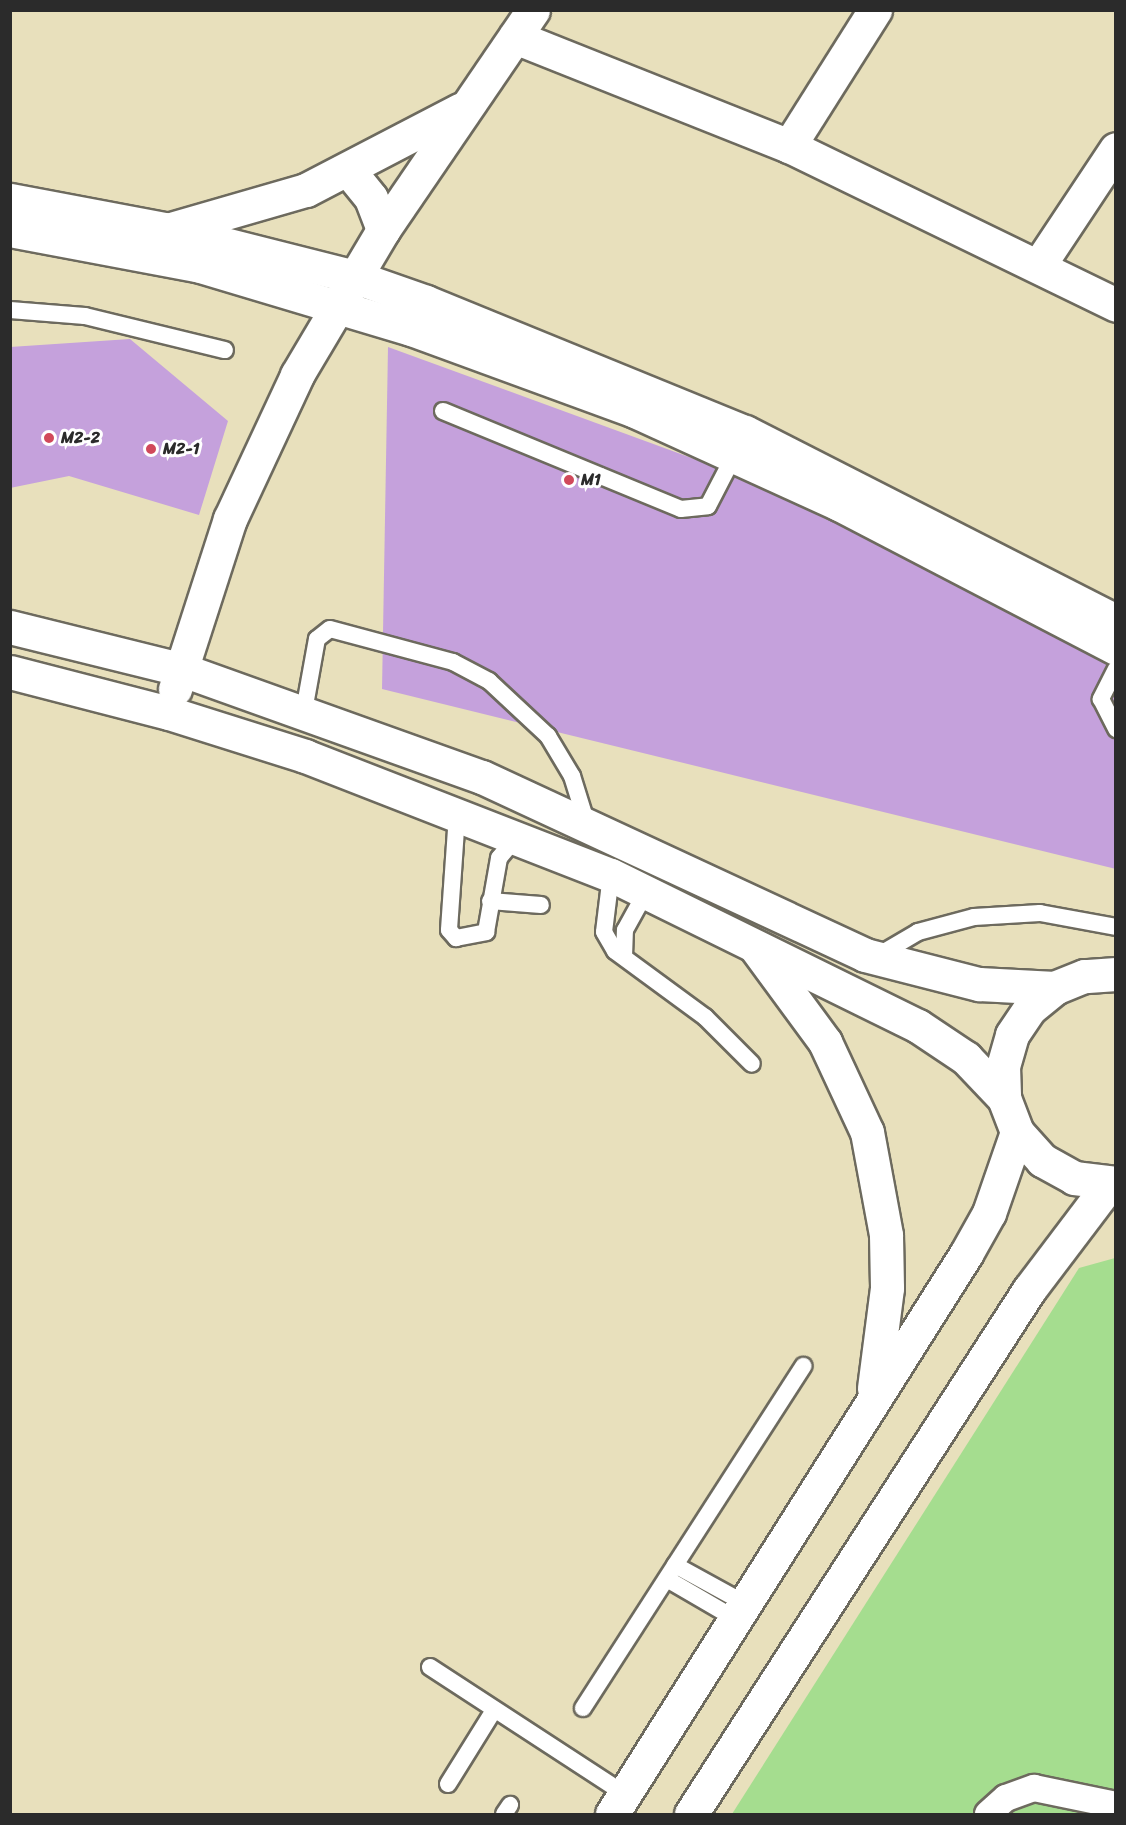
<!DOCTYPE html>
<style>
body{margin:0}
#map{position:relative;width:1126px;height:1825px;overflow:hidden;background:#e8e0bc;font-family:Sriracha,sans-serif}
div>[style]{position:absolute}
.green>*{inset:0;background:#a5dd8f}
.building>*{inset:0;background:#c5a1dc}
.roads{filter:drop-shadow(2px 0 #6d6a5e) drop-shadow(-2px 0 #6d6a5e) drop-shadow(0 2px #6d6a5e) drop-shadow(0 -2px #6d6a5e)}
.service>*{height:16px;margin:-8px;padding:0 8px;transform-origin:8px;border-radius:8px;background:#fff}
.pedestrian>*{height:26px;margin:-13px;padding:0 13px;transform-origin:13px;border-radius:13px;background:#fff}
.minor>*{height:33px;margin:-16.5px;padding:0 16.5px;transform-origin:16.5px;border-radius:16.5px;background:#fff}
.tertiary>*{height:33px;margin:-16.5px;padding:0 16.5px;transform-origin:16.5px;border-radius:16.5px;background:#fff}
.dots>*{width:16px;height:16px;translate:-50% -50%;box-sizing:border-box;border:3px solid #fff;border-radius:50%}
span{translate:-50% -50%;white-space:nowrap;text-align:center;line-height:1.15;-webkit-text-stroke:6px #fff;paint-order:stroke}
.poi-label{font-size:16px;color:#2b2b2b;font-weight:700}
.left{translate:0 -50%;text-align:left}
.frame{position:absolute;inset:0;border:12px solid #2b2b2b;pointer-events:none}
</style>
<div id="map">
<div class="green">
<i style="clip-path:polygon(1115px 1258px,1115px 1814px,732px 1814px,1079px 1268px)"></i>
</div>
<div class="building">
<i style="clip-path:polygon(130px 339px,228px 421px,199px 515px,69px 476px,10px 488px,10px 347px)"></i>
<i style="clip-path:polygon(388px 347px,1116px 613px,1116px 869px,382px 689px)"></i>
</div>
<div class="roads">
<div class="service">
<i style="left:10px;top:310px;width:75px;rotate:4.6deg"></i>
<i style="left:85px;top:316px;width:144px;rotate:13.7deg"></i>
<i style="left:443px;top:411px;width:257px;rotate:22.4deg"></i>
<i style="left:681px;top:509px;width:27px;rotate:-6deg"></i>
<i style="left:708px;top:506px;width:61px;rotate:-62.6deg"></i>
<i style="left:1116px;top:669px;width:34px;rotate:117deg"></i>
<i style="left:1101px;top:699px;width:34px;rotate:63deg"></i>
<i style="left:304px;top:711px;width:73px;rotate:-79.8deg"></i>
<i style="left:317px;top:639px;width:16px;rotate:-38deg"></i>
<i style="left:330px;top:629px;width:127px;rotate:15deg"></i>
<i style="left:453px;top:662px;width:41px;rotate:27.8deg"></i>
<i style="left:489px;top:681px;width:81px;rotate:43deg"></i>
<i style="left:548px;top:736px;width:47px;rotate:59deg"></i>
<i style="left:572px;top:776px;width:47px;rotate:72.7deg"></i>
<i style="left:457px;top:815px;width:115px;rotate:94deg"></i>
<i style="left:449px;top:930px;width:11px;rotate:49deg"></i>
<i style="left:456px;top:938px;width:31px;rotate:-11deg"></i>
<i style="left:486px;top:932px;width:75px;rotate:-80deg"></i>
<i style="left:499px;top:858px;width:26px;rotate:-50deg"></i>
<i style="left:611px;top:875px;width:57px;rotate:97deg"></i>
<i style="left:604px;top:932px;width:22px;rotate:60deg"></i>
<i style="left:615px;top:951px;width:112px;rotate:36.3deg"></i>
<i style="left:705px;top:1017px;width:66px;rotate:45deg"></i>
<i style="left:490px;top:901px;width:51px;rotate:4.5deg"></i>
<i style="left:624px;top:957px;width:27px;rotate:-88deg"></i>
<i style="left:625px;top:930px;width:43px;rotate:-61.1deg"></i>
<i style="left:874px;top:958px;width:51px;rotate:-30.6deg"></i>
<i style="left:918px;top:932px;width:58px;rotate:-15deg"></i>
<i style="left:974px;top:917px;width:66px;rotate:-3.5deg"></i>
<i style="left:1040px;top:913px;width:77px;rotate:10.4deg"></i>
<i style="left:675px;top:1565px;width:79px;rotate:28.8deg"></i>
<i style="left:667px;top:1579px;width:78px;rotate:30.2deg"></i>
<i style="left:430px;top:1667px;width:233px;rotate:33.1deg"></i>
<i style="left:583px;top:1708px;width:407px;rotate:-57.2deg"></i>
<i style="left:448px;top:1784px;width:87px;rotate:-58.1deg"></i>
<i style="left:504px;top:1814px;width:11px;rotate:-56deg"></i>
</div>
<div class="pedestrian">
<i style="left:988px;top:1814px;width:24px;rotate:-42deg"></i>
<i style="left:1006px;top:1798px;width:30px;rotate:-20deg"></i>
<i style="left:1034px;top:1788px;width:84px;rotate:11.7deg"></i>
</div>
<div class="minor">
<i style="left:515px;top:37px;width:295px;rotate:21.7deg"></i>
<i style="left:789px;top:146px;width:364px;rotate:25.9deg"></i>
<i style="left:789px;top:146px;width:161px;rotate:-57.7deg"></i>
<i style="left:350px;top:172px;width:33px;rotate:51deg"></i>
<i style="left:371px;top:198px;width:34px;rotate:69deg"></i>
<i style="left:10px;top:200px;width:158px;rotate:10.6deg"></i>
<i style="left:165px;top:229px;width:196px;rotate:14.2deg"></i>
<i style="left:355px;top:277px;width:75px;rotate:19.4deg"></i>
<i style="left:426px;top:302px;width:344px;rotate:22.2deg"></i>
<i style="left:745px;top:432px;width:416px;rotate:27deg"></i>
<i style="left:174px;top:228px;width:137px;rotate:-16.1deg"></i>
<i style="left:306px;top:190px;width:174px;rotate:-27.5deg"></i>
<i style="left:10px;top:230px;width:193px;rotate:10.7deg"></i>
<i style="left:200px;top:266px;width:220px;rotate:16.6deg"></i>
<i style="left:411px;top:329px;width:239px;rotate:20.1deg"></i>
<i style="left:635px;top:411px;width:224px;rotate:24.5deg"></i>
<i style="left:839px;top:504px;width:312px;rotate:27.5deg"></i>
<i style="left:1039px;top:265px;width:139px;rotate:-56.4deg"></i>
<i style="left:10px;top:627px;width:175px;rotate:13.9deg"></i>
<i style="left:180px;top:669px;width:321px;rotate:19.7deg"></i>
<i style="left:482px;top:777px;width:422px;rotate:24.9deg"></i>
<i style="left:865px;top:955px;width:118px;rotate:14.3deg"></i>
<i style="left:979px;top:984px;width:76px;rotate:3deg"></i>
<i style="left:10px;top:672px;width:164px;rotate:14.5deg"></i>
<i style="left:169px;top:713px;width:143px;rotate:17.5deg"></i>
<i style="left:305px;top:756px;width:328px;rotate:21.3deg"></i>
<i style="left:611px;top:875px;width:342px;rotate:26.2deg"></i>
<i style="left:918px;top:1026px;width:58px;rotate:33.7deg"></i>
<i style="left:966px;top:1058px;width:55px;rotate:46.5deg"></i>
<i style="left:175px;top:689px;width:179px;rotate:-72.1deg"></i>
<i style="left:230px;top:519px;width:159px;rotate:-65deg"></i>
<i style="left:297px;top:375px;width:169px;rotate:-59.3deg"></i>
<i style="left:383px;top:230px;width:266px;rotate:-55.7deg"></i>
</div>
<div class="tertiary">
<i style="left:756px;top:948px;width:117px;rotate:53.7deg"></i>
<i style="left:825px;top:1042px;width:99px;rotate:65deg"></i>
<i style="left:867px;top:1132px;width:105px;rotate:79.5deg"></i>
<i style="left:886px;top:1235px;width:53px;rotate:88.9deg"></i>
<i style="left:887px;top:1288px;width:101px;rotate:97.4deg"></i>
<i style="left:1116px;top:974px;width:32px;rotate:176deg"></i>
<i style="left:1084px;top:976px;width:31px;rotate:158deg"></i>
<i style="left:1055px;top:988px;width:32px;rotate:141deg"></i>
<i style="left:1030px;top:1008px;width:32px;rotate:124deg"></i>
<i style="left:1012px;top:1035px;width:32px;rotate:106deg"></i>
<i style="left:1003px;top:1066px;width:32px;rotate:88deg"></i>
<i style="left:1004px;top:1098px;width:36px;rotate:69deg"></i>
<i style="left:1017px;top:1132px;width:38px;rotate:48deg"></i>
<i style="left:1042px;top:1160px;width:37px;rotate:29deg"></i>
<i style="left:1074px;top:1178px;width:42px;rotate:6.8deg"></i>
<i style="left:612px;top:1814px;width:663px;rotate:-57.7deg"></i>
<i style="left:966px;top:1254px;width:47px;rotate:-60.7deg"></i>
<i style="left:989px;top:1213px;width:86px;rotate:-70.9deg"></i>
<i style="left:691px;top:1814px;width:624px;rotate:-57.18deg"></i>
<i style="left:1029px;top:1290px;width:134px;rotate:-52.9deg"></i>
</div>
</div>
<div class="dots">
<i style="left:49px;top:438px;background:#d1495b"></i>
<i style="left:151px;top:449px;background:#d1495b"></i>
<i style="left:569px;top:480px;background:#d1495b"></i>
</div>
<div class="poi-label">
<span class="left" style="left:61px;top:438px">M2-2</span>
<span class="left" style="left:163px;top:449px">M2-1</span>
<span class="left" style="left:581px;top:480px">M1</span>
</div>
<div class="frame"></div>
</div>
